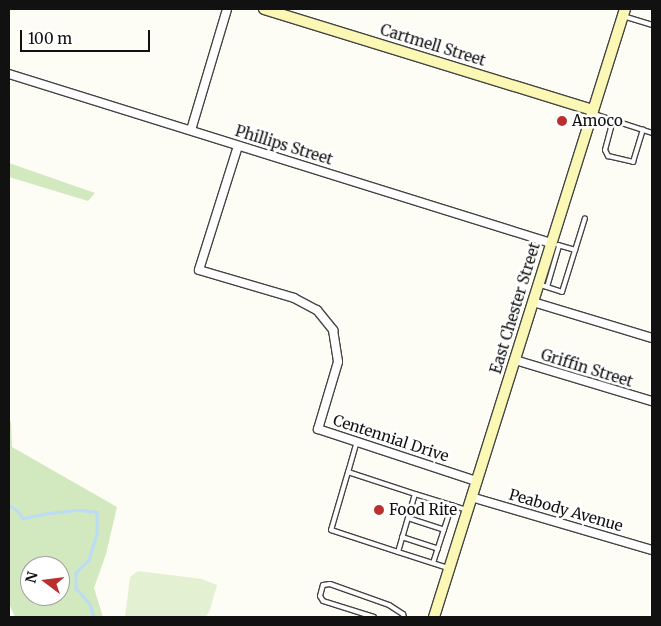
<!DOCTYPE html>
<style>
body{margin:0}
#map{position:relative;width:661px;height:626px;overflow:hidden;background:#fefdf5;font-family:Merriweather,serif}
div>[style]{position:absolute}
.green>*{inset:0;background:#d2e8bf}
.pitch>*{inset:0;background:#e3f0d1}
.stream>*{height:2.5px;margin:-1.25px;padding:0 1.25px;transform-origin:1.25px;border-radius:1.25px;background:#bcdbf4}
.roads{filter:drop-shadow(1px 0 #444) drop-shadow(-1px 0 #444) drop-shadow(0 1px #444) drop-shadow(0 -1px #444)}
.lane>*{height:4px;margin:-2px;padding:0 2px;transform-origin:2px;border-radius:2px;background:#fff}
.street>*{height:8px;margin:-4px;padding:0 4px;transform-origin:4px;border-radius:4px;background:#fff}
.secondary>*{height:10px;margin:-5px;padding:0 5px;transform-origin:5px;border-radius:5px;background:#fbf7b4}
.dots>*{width:14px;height:14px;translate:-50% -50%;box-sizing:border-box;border:2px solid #fff;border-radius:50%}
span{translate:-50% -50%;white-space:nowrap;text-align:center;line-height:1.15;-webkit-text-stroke:5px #fff;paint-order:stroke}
.street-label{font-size:15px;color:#111}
.poi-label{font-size:15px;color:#111}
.left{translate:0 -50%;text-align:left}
.frame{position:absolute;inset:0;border:10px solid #111;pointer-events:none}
.north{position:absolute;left:20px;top:556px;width:50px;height:50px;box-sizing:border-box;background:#fff;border:1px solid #a0a0a0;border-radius:50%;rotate:285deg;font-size:14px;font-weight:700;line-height:20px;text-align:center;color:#111}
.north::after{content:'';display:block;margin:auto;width:18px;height:22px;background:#bb302e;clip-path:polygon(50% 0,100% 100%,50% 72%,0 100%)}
.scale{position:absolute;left:20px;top:30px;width:130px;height:22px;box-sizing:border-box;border:2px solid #111;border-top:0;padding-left:6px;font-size:15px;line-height:18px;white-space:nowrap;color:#111;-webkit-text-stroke:4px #fff;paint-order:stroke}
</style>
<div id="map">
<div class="green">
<i style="clip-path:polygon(9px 163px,95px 193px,88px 201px,9px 177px)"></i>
<i style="clip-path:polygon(evenodd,9px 416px,11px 423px,12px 447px,117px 507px,106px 554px,94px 588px,103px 617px,15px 617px,14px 615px,9px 603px,9px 416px,30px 566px,60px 566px,60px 596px,30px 596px,30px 566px)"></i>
</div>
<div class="pitch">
<i style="clip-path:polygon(138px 571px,202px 579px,217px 585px,210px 610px,206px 617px,125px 617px,130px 577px)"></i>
</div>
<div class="stream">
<i style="left:9px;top:505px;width:9px;rotate:32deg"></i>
<i style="left:17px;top:510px;width:10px;rotate:53deg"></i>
<i style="left:23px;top:518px;width:26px;rotate:-11deg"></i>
<i style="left:49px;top:513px;width:30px;rotate:-6deg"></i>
<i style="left:79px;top:510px;width:18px;rotate:6deg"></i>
<i style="left:97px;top:512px;width:22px;rotate:90deg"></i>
<i style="left:97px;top:534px;width:27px;rotate:107deg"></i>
<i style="left:89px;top:560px;width:18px;rotate:135deg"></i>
<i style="left:76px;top:573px;width:15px;rotate:90deg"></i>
<i style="left:76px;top:588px;width:21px;rotate:49deg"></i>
<i style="left:90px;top:604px;width:14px;rotate:73deg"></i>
</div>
<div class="roads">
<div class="lane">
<i style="left:623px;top:16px;width:30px;rotate:17deg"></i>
<i style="left:594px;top:114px;width:61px;rotate:18.1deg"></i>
<i style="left:613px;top:120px;width:31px;rotate:105deg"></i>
<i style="left:605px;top:150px;width:7px;rotate:63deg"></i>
<i style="left:608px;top:156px;width:26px;rotate:13deg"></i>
<i style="left:633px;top:162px;width:34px;rotate:-73deg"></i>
<i style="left:558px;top:245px;width:18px;rotate:16deg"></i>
<i style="left:541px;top:285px;width:22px;rotate:18deg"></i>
<i style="left:562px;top:292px;width:77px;rotate:-72.7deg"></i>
<i style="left:547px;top:287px;width:43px;rotate:-73.7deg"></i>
<i style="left:357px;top:441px;width:32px;rotate:106deg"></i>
<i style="left:348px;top:472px;width:71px;rotate:18.2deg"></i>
<i style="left:348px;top:472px;width:60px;rotate:106.3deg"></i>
<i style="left:331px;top:530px;width:71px;rotate:18.2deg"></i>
<i style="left:408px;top:518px;width:38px;rotate:18deg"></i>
<i style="left:402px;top:537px;width:38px;rotate:18deg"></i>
<i style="left:433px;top:563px;width:61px;rotate:-71.9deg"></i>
<i style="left:448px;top:568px;width:52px;rotate:-162.3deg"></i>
<i style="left:398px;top:552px;width:60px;rotate:-73.7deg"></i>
<i style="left:415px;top:494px;width:54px;rotate:17.1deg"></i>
<i style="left:374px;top:617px;width:53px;rotate:-162.6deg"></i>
<i style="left:323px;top:601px;width:6px;rotate:-121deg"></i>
<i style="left:320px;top:596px;width:11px;rotate:-75deg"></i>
<i style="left:323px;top:585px;width:7px;rotate:-8deg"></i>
<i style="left:330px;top:584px;width:63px;rotate:19.6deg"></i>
<i style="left:389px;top:605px;width:17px;rotate:33deg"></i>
<i style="left:403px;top:614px;width:3px;rotate:72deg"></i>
</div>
<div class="street">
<i style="left:9px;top:74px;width:568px;rotate:17.32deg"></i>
<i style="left:191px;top:130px;width:126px;rotate:-73.4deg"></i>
<i style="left:238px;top:146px;width:130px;rotate:107.5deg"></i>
<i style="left:199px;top:270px;width:99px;rotate:16.4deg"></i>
<i style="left:294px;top:298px;width:26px;rotate:28deg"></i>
<i style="left:317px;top:310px;width:26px;rotate:51deg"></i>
<i style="left:333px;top:330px;width:32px;rotate:81deg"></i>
<i style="left:338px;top:362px;width:70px;rotate:106.6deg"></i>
<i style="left:318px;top:429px;width:166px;rotate:18.2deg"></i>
<i style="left:533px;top:302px;width:124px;rotate:16.8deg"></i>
<i style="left:515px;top:360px;width:143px;rotate:16.7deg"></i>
<i style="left:471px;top:497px;width:189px;rotate:16.3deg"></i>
</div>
<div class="secondary">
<i style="left:264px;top:9px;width:344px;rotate:17.1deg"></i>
<i style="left:434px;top:617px;width:637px;rotate:-72.56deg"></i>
</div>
</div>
<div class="dots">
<i style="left:562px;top:121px;background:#bb302e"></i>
<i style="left:379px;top:510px;background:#bb302e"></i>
</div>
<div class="street-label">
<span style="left:433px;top:45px;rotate:17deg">Cartmell Street</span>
<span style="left:284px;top:145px;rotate:17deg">Phillips Street</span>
<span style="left:515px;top:308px;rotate:-73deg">East Chester Street</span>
<span style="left:587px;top:368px;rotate:17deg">Griffin Street</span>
<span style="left:391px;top:438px;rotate:18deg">Centennial Drive</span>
<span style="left:566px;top:510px;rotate:16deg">Peabody Avenue</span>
</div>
<div class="poi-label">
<span class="left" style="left:572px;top:121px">Amoco</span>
<span class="left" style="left:389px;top:510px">Food Rite</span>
</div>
<div class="frame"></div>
<div class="north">N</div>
<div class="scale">100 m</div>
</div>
